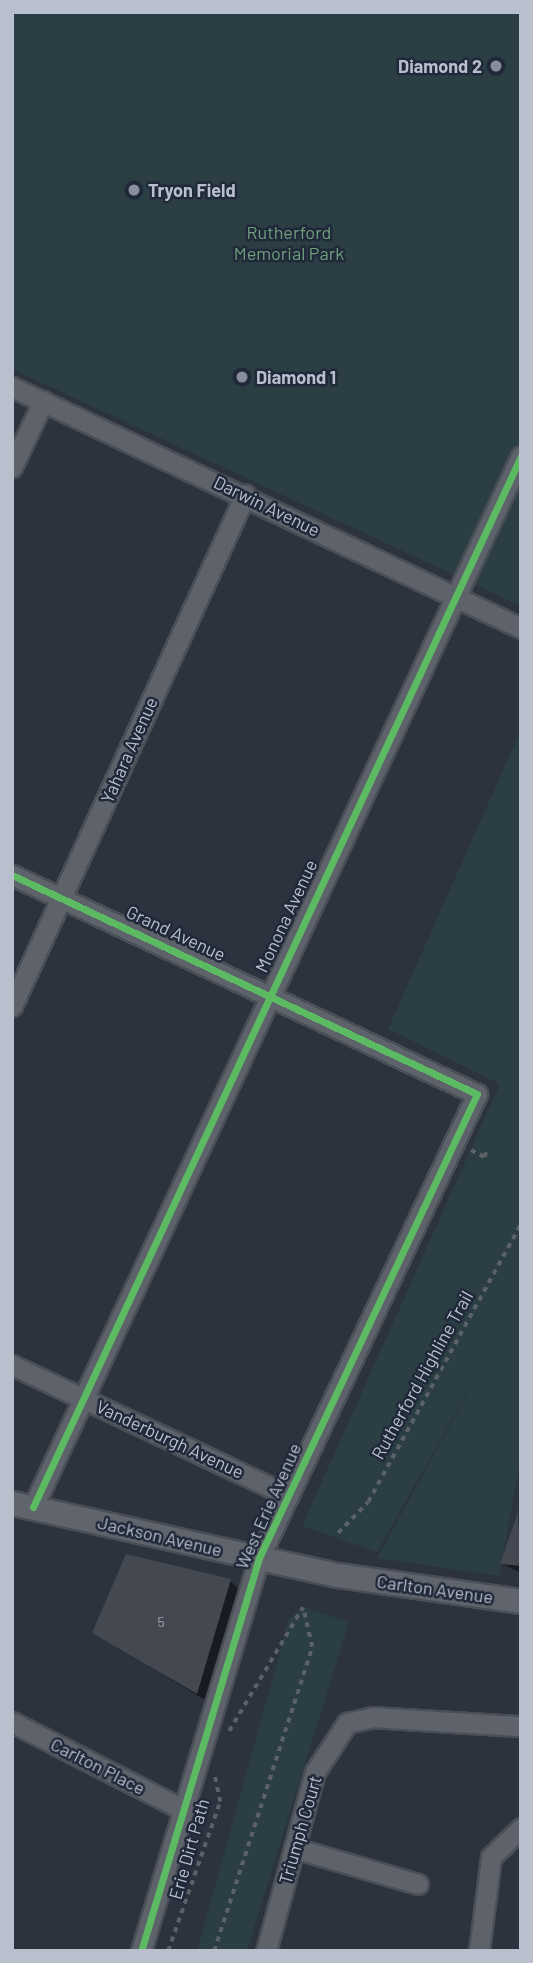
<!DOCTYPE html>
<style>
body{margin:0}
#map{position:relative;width:533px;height:1963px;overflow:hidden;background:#2d333e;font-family:Barlow,sans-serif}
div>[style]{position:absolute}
.green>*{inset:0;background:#2a3e44}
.shadow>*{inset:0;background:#0007}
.building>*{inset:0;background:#434851}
.path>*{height:3.5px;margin-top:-1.75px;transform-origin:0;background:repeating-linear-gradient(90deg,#5b6167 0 5px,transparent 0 10px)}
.roads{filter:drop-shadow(2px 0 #4a4e56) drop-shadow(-2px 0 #4a4e56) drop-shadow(0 2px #4a4e56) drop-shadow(0 -2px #4a4e56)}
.minor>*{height:19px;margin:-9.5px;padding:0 9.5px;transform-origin:9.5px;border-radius:9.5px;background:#5e626a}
.major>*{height:23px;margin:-11.5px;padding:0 11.5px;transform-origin:11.5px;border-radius:11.5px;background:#60646c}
.cycleway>*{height:7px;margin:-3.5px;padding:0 3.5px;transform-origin:3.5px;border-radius:3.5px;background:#5cba63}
.dots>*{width:19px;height:19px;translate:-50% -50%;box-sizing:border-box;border:4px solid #202939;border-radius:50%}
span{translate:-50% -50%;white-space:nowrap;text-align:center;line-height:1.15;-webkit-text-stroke:5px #202939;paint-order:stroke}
.number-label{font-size:14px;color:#9ca1ae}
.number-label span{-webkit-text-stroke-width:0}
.poi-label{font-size:18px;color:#b9bfcd;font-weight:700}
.right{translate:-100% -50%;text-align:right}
.left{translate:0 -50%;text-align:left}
.park-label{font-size:18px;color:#6f9e7d}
.street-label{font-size:18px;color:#b9bfcd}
.frame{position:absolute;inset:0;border:14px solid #b9bfcd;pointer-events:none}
</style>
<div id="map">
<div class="green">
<i style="clip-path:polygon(12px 12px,521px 12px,521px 606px,12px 369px)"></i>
<i style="clip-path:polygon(521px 730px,521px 1457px,499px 1576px,377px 1558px,490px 1353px,377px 1552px,302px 1526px,500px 1084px,388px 1029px)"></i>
<i style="clip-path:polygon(303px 1607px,349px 1622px,247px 1951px,197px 1951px,289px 1619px)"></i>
</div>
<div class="shadow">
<i style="clip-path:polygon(521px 1510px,521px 1573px,502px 1564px)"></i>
<i style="clip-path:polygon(230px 1581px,238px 1588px,205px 1700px,94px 1633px)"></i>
</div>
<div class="building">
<i style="clip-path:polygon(518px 1512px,521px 1566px,500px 1564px)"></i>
<i style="clip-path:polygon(126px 1554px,231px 1579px,197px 1694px,92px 1633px)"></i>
</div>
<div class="path">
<i style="left:471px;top:1150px;width:15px;rotate:28deg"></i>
<i style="left:484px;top:1157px;width:8px;rotate:-67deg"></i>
<i style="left:338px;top:1533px;width:43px;rotate:-45.9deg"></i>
<i style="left:368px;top:1502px;width:317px;rotate:-61.2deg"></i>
<i style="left:229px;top:1731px;width:144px;rotate:-59.2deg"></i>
<i style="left:168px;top:1951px;width:158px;rotate:-70.8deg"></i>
<i style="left:220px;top:1802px;width:29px;rotate:-102deg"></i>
<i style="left:214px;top:1951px;width:319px;rotate:-72.1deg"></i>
<i style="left:312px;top:1647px;width:39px;rotate:-103deg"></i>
</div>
<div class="roads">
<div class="minor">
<i style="left:12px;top:387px;width:563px;rotate:25.34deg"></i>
<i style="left:12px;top:467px;width:73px;rotate:-64.8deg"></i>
<i style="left:12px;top:875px;width:514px;rotate:25.22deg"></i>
<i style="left:477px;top:1094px;width:513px;rotate:115.17deg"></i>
<i style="left:259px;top:1558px;width:410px;rotate:106.7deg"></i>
<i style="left:12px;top:1006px;width:562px;rotate:-65.49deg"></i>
<i style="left:12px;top:1365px;width:306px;rotate:25.3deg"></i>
<i style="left:33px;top:1507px;width:1159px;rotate:-65.09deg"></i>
<i style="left:12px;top:1722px;width:193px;rotate:27.1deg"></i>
<i style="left:294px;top:1848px;width:129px;rotate:16.2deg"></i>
<i style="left:266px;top:1951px;width:186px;rotate:-74.7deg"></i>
<i style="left:315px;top:1772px;width:59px;rotate:-56.9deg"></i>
<i style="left:347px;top:1723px;width:26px;rotate:-13deg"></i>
<i style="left:372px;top:1717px;width:149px;rotate:3.5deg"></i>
<i style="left:479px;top:1951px;width:95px;rotate:-82.7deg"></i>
<i style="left:491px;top:1857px;width:42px;rotate:-44deg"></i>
</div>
<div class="major">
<i style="left:12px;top:1503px;width:334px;rotate:12.5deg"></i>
<i style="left:338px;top:1575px;width:185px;rotate:8.1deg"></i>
</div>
</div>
<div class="cycleway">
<i style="left:12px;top:875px;width:514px;rotate:25.22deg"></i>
<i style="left:477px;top:1094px;width:513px;rotate:115.17deg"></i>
<i style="left:259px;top:1558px;width:410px;rotate:106.7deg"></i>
<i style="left:33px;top:1507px;width:1159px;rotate:-65.09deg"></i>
</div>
<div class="dots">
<i style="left:496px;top:66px;background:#888e9b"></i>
<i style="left:134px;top:190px;background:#888e9b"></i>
<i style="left:242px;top:377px;background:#888e9b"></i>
</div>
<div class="number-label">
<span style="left:161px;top:1622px">5</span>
</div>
<div class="poi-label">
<span class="right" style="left:482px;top:66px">Diamond 2</span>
<span class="left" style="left:148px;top:190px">Tryon Field</span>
<span class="left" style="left:256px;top:377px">Diamond 1</span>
</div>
<div class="park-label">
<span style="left:289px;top:243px">Rutherford<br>Memorial Park</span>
</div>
<div class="street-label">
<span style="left:267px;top:506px;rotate:26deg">Darwin Avenue</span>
<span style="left:129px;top:750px;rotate:-66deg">Yahara Avenue</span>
<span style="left:286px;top:916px;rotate:-65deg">Monona Avenue</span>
<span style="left:176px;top:933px;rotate:25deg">Grand Avenue</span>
<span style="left:422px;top:1375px;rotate:-61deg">Rutherford Highline Trail</span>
<span style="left:170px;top:1439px;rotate:25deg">Vanderburgh Avenue</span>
<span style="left:268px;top:1506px;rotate:-66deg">West Erie Avenue</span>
<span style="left:160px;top:1536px;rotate:13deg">Jackson Avenue</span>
<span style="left:435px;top:1589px;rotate:8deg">Carlton Avenue</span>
<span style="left:98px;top:1766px;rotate:27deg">Carlton Place</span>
<span style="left:300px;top:1830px;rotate:-74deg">Triumph Court</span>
<span style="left:189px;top:1849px;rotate:-74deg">Erie Dirt Path</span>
</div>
<div class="frame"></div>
</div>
